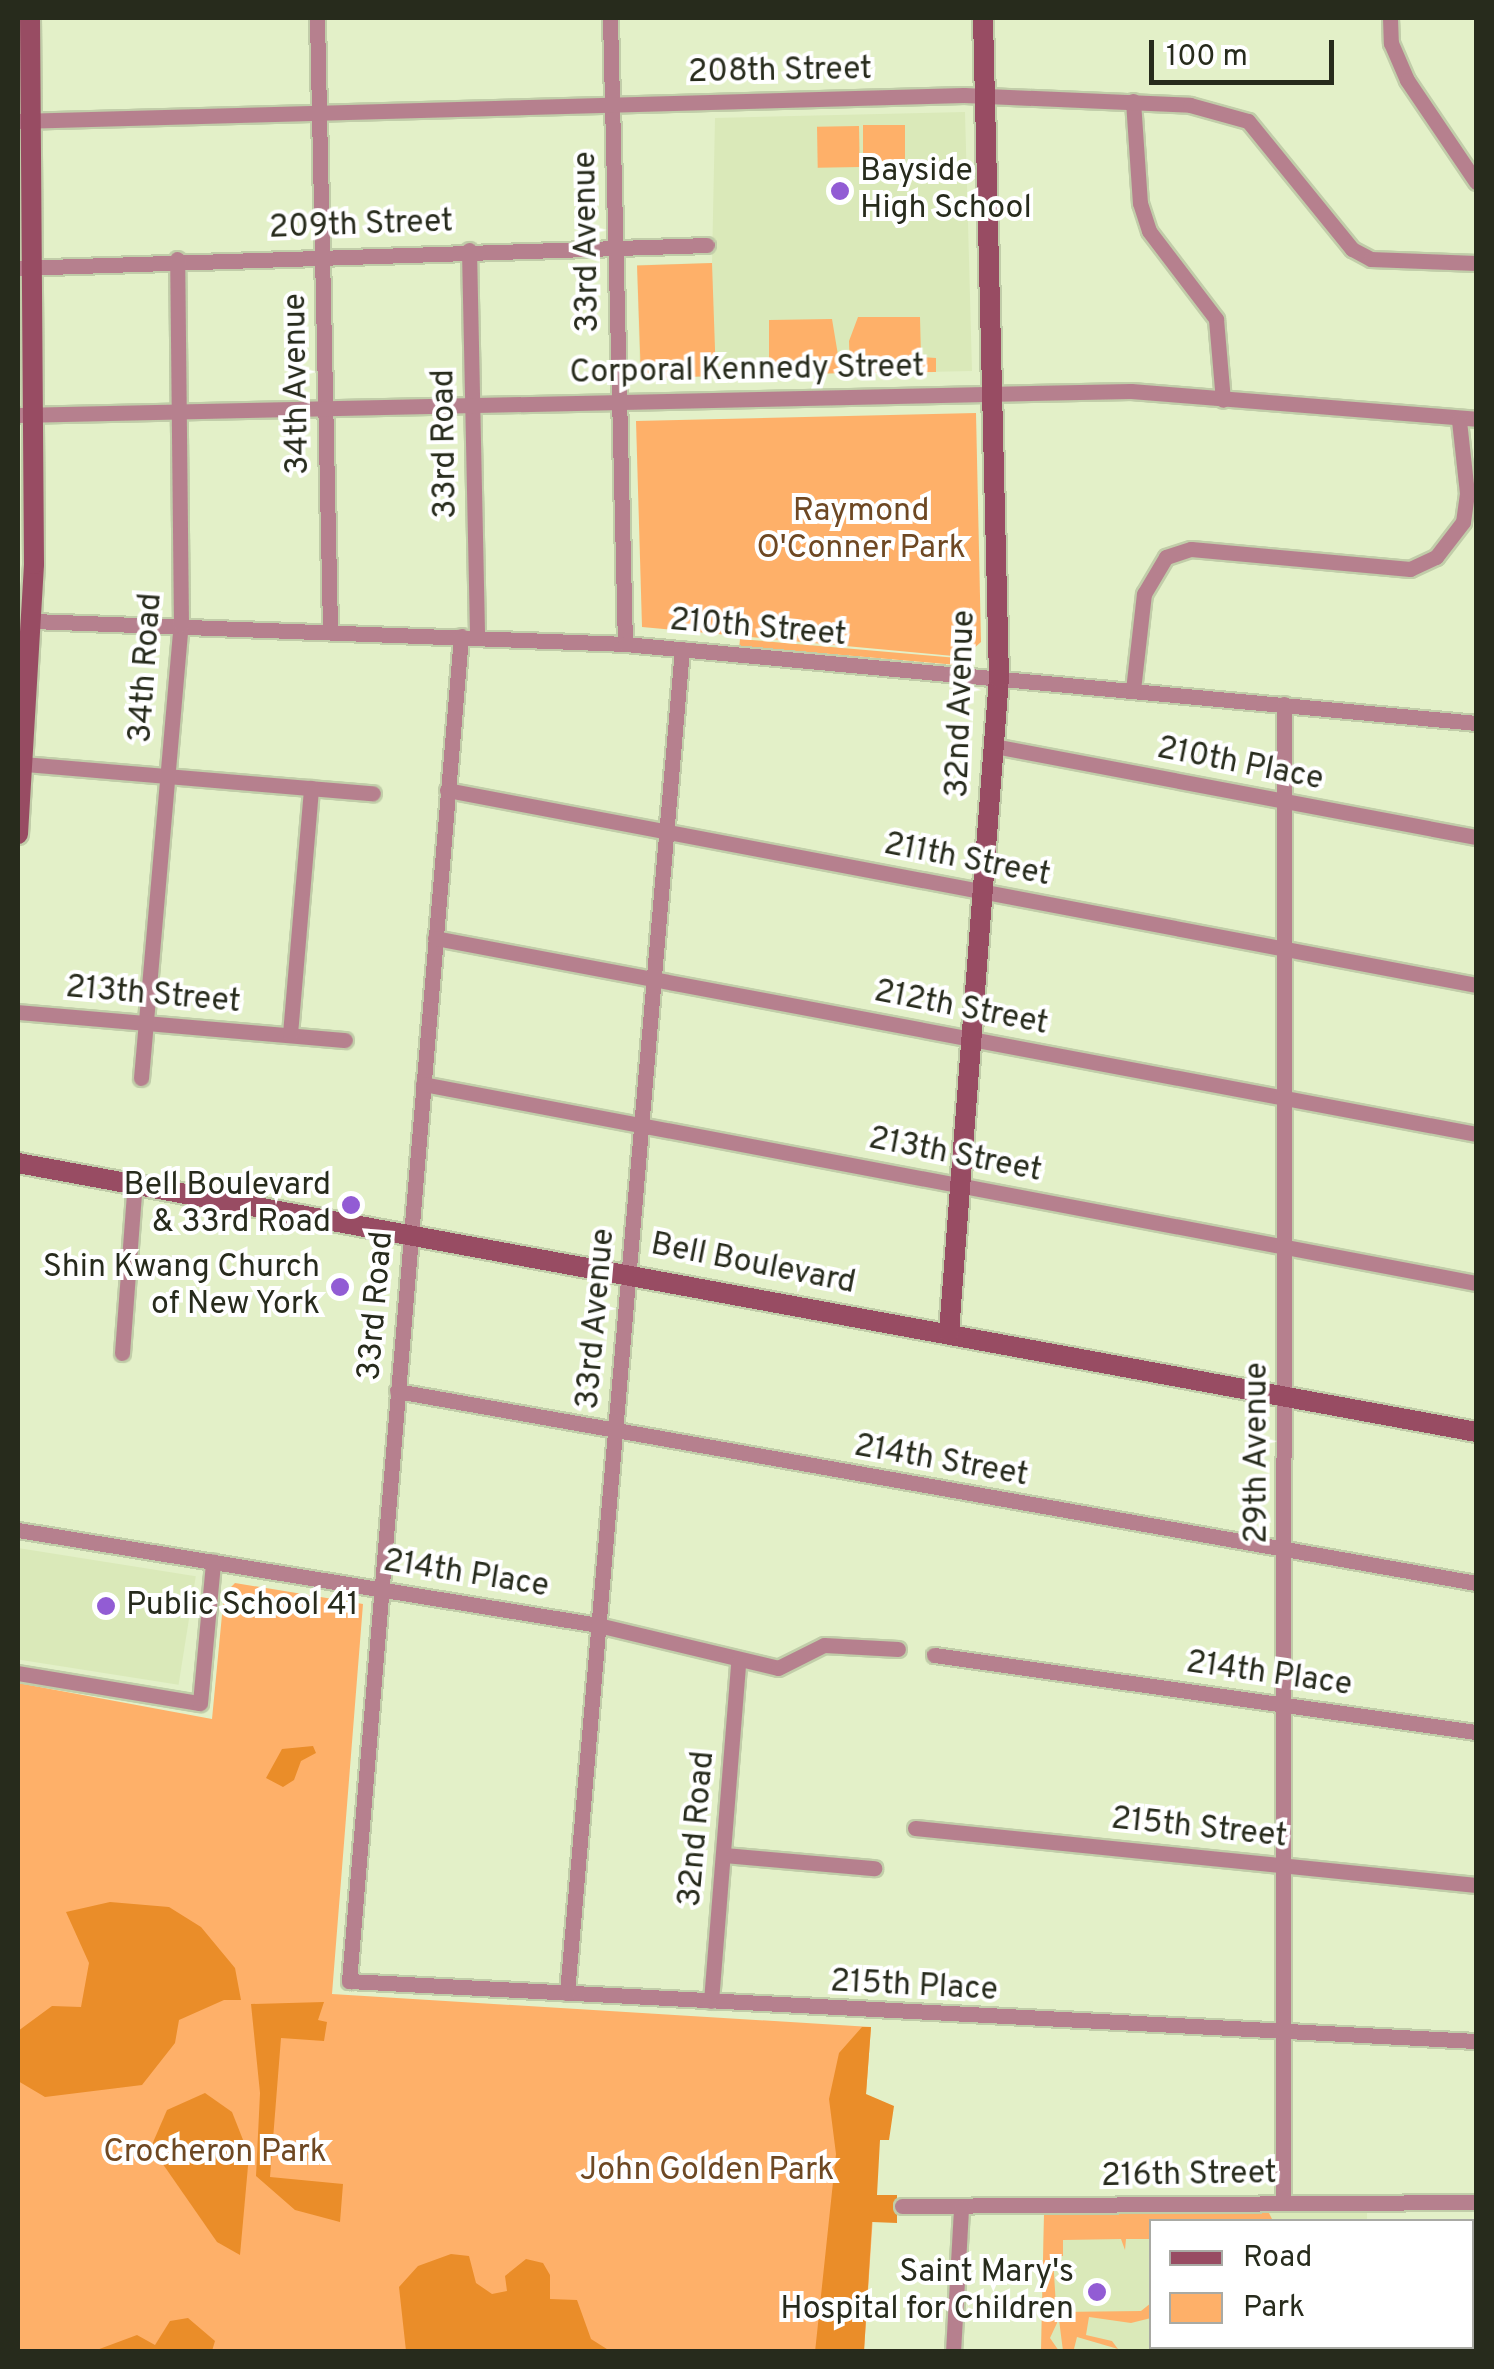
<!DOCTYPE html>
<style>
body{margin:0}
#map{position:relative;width:1494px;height:2369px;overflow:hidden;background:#e3f0c8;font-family:Overpass,sans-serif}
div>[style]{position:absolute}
.built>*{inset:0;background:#dae9b9;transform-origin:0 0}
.green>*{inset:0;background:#feb069;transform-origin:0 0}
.forest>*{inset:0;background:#ea8d29}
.roads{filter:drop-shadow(2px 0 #c1cda9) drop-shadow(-2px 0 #c1cda9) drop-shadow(0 2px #c1cda9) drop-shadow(0 -2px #c1cda9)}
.street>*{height:15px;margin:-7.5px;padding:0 7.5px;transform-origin:7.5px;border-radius:7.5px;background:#b6808e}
.secondary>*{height:20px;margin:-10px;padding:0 10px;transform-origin:10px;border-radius:10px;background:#984c63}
.dots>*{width:28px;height:28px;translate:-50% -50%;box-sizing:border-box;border:5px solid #fff;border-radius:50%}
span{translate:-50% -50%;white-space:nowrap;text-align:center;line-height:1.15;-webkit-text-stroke:8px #fff;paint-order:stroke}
.street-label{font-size:32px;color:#272b1c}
.poi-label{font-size:32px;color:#272b1c}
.left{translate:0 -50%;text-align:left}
.right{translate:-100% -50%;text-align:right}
.park-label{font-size:32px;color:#6e4823}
.frame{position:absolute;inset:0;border:20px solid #272b1c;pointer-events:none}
.legend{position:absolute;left:1149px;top:2219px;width:325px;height:130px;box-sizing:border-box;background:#fff;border:2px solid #a9aaa4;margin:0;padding:12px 18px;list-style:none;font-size:30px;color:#272b1c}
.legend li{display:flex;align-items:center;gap:20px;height:50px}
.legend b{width:50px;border:2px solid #a9aaa4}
.scale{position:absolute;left:1149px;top:40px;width:185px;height:45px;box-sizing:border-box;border:5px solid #272b1c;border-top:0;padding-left:12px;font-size:30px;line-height:35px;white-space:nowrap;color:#272b1c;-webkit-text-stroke:8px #fff;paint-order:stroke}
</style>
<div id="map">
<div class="built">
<i style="clip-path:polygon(965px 112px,972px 371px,640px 378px,637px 265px,712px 263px,715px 118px)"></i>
<i style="left:18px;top:1548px;width:180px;height:110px;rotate:9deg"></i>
<i style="clip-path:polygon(1367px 2211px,1367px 2221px,1152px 2222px,1152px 2346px,1369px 2351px,1041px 2352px,1044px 2214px)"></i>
</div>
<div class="green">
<i style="left:905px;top:125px;width:41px;height:42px;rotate:90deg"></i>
<i style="left:859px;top:126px;width:41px;height:42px;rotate:89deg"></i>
<i style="left:712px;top:263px;width:113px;height:75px;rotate:88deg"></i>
<i style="clip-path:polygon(858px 317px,920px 317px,921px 357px,936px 358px,936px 372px,850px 373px,849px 341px)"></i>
<i style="clip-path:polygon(832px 319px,841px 373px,754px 376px,755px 363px,769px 362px,769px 320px)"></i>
<i style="clip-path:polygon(976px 413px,981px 642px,964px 657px,642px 627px,636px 421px)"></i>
<i style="left:740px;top:639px;width:233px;height:7px;rotate:5deg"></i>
<i style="clip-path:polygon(235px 1583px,363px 1604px,332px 1994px,871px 2027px,857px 2215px,873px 2216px,864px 2351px,18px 2351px,18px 1683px,212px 1719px,224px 1594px)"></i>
<i style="clip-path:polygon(1269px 2213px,1273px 2221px,1152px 2222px,1151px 2239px,1126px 2239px,1125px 2250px,1121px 2239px,1063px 2240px,1063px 2256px,1053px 2257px,1057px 2323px,1050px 2338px,1059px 2351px,1041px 2351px,1044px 2214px)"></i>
<i style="clip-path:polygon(1151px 2303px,1151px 2318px,1131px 2323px,1089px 2317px,1086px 2335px,1112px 2341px,1118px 2349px,1077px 2337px,1074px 2349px,1063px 2351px,1058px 2312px,1141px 2311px)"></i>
</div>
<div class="forest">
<i style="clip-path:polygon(313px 1746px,316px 1753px,301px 1761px,294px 1780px,283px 1787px,266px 1778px,282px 1749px)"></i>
<i style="clip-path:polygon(110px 1902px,169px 1907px,201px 1927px,235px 1968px,241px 2000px,224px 2000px,179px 2020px,175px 2043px,142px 2085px,45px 2097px,18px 2081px,18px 2031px,52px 2006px,81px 2007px,89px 1963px,66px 1912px)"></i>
<i style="clip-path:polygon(324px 2002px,318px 2020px,327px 2022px,324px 2041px,281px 2038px,270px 2177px,343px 2184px,340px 2222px,295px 2210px,256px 2176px,260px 2093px,251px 2004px)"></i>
<i style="clip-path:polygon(862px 2027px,871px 2027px,866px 2094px,894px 2106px,889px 2140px,880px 2140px,877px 2195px,897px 2195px,897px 2223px,872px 2222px,864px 2351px,815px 2352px,836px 2154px,829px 2099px,839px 2053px)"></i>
<i style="clip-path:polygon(205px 2093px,232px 2112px,249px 2155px,240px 2255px,217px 2242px,151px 2147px,167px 2110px)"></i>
<i style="clip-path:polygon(451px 2254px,469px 2256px,476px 2283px,492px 2294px,507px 2291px,505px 2276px,526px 2259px,543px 2263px,550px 2275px,550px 2299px,577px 2300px,591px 2339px,610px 2351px,406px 2351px,399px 2287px,418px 2266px)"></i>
<i style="clip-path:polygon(188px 2318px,215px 2341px,212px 2351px,94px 2351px,137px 2335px,155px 2345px,170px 2321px)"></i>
</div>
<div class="roads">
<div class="street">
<i style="left:317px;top:18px;width:612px;rotate:88.78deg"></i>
<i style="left:610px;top:18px;width:626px;rotate:88.63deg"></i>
<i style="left:1390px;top:18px;width:25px;rotate:88deg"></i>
<i style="left:1391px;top:43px;width:40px;rotate:66.6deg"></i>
<i style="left:1407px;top:80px;width:123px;rotate:55.9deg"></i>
<i style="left:1133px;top:101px;width:102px;rotate:86.1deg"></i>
<i style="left:1140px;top:203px;width:29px;rotate:72deg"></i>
<i style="left:1149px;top:231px;width:111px;rotate:52.7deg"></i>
<i style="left:1216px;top:319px;width:81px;rotate:85.1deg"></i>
<i style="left:18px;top:121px;width:946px;rotate:-1.57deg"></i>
<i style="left:964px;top:95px;width:226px;rotate:2.5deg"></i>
<i style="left:1190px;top:105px;width:60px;rotate:15.4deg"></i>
<i style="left:1248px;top:121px;width:165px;rotate:50.9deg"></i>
<i style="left:1352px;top:249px;width:21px;rotate:28deg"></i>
<i style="left:1371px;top:259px;width:105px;rotate:2.2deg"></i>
<i style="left:469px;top:250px;width:387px;rotate:88.8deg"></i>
<i style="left:18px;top:268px;width:689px;rotate:-1.91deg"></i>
<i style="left:18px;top:415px;width:1113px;rotate:-1.24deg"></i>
<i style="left:1131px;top:391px;width:346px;rotate:4.6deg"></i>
<i style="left:33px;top:621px;width:592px;rotate:2.22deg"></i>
<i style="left:625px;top:644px;width:855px;rotate:5.3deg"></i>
<i style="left:461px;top:636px;width:1350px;rotate:94.76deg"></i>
<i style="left:349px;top:1981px;width:1129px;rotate:3.05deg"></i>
<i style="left:1133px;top:690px;width:97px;rotate:-83.5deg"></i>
<i style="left:1144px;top:594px;width:43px;rotate:-59.3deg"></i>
<i style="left:1166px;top:557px;width:26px;rotate:-18deg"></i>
<i style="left:1191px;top:549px;width:220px;rotate:5.2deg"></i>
<i style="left:1410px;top:569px;width:29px;rotate:-25deg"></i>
<i style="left:1436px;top:557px;width:44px;rotate:-52.4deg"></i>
<i style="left:1463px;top:522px;width:29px;rotate:-82deg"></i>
<i style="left:1467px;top:493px;width:73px;rotate:-96.3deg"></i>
<i style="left:994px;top:746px;width:491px;rotate:10.7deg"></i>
<i style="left:24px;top:764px;width:350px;rotate:4.8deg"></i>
<i style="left:447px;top:790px;width:1047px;rotate:10.73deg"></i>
<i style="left:435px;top:938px;width:1059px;rotate:10.66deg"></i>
<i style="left:18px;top:1012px;width:328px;rotate:4.9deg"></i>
<i style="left:290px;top:1034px;width:247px;rotate:-85.1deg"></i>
<i style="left:141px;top:1078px;width:455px;rotate:-85deg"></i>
<i style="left:181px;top:625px;width:366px;rotate:-90.6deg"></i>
<i style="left:423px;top:1084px;width:1072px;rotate:10.7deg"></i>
<i style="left:122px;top:1353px;width:172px;rotate:-85.7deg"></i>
<i style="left:397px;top:1391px;width:1096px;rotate:10.09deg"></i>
<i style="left:18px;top:1530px;width:588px;rotate:9.3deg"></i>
<i style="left:598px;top:1625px;width:185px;rotate:13.4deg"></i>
<i style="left:778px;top:1668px;width:51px;rotate:-26.6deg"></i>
<i style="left:824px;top:1645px;width:74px;rotate:3.1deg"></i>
<i style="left:934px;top:1655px;width:547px;rotate:8.09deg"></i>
<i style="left:18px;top:1673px;width:184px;rotate:9.4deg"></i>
<i style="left:200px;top:1703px;width:142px;rotate:-84.7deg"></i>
<i style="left:915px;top:1828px;width:564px;rotate:5.8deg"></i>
<i style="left:724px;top:1855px;width:151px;rotate:5deg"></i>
<i style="left:567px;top:1993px;width:1349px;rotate:-85.11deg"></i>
<i style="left:711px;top:2001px;width:340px;rotate:-85.4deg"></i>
<i style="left:1283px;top:2203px;width:1499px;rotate:-89.96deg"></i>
<i style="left:902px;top:2206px;width:574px;rotate:-0.4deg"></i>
<i style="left:1450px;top:2346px;width:6px;rotate:90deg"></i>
<i style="left:953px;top:2352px;width:145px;rotate:-86.8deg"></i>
</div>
<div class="secondary">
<i style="left:18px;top:834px;width:270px;rotate:-86.6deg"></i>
<i style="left:34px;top:564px;width:546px;rotate:-90.42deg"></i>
<i style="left:18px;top:1163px;width:1483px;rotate:10.45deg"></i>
<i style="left:949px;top:1332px;width:656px;rotate:-85.63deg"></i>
<i style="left:999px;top:678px;width:660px;rotate:-91.39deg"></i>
</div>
</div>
<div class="dots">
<i style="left:840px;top:191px;background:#925cd4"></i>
<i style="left:351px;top:1205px;background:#925cd4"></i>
<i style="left:340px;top:1287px;background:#925cd4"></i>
<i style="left:106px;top:1606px;background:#925cd4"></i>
<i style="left:1097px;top:2292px;background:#925cd4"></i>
</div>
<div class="street-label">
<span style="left:780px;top:72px;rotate:-1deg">208th Street</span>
<span style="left:361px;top:226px;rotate:-2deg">209th Street</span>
<span style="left:588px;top:242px;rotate:-91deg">33rd Avenue</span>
<span style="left:747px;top:371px;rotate:-1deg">Corporal Kennedy Street</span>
<span style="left:298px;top:384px;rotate:-91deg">34th Avenue</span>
<span style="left:446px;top:444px;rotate:-91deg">33rd Road</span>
<span style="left:758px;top:629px;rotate:5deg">210th Street</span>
<span style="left:147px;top:668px;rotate:-86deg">34th Road</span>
<span style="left:962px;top:704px;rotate:-88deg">32nd Avenue</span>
<span style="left:1240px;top:765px;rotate:11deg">210th Place</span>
<span style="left:967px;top:861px;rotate:11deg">211th Street</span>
<span style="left:153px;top:996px;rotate:5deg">213th Street</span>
<span style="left:961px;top:1009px;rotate:11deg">212th Street</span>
<span style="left:955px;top:1156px;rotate:11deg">213th Street</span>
<span style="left:753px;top:1265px;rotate:11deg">Bell Boulevard</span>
<span style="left:377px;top:1306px;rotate:-85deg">33rd Road</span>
<span style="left:597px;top:1319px;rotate:-85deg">33rd Avenue</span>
<span style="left:1258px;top:1453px;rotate:-90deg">29th Avenue</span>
<span style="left:941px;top:1462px;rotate:10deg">214th Street</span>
<span style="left:466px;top:1575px;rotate:9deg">214th Place</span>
<span style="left:1269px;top:1675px;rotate:8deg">214th Place</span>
<span style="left:698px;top:1829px;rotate:-85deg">32nd Road</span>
<span style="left:1199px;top:1829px;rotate:6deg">215th Street</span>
<span style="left:914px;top:1987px;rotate:3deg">215th Place</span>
<span style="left:1189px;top:2176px;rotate:-1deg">216th Street</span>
</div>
<div class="poi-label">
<span class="left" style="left:860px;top:191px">Bayside<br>High School</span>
<span class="right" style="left:331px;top:1205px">Bell Boulevard<br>&amp; 33rd Road</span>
<span class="right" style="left:320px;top:1287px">Shin Kwang Church<br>of New York</span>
<span class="left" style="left:126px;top:1606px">Public School 41</span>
<span class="right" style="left:1074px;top:2292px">Saint Mary's<br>Hospital for Children</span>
</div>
<div class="park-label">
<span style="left:861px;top:531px">Raymond<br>O'Conner Park</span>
<span style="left:215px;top:2153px">Crocheron Park</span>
<span style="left:707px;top:2171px">John Golden Park</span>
</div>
<div class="frame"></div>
<ul class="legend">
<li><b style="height:12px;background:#984c63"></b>Road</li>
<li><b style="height:28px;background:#feb069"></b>Park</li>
</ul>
<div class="scale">100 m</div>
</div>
